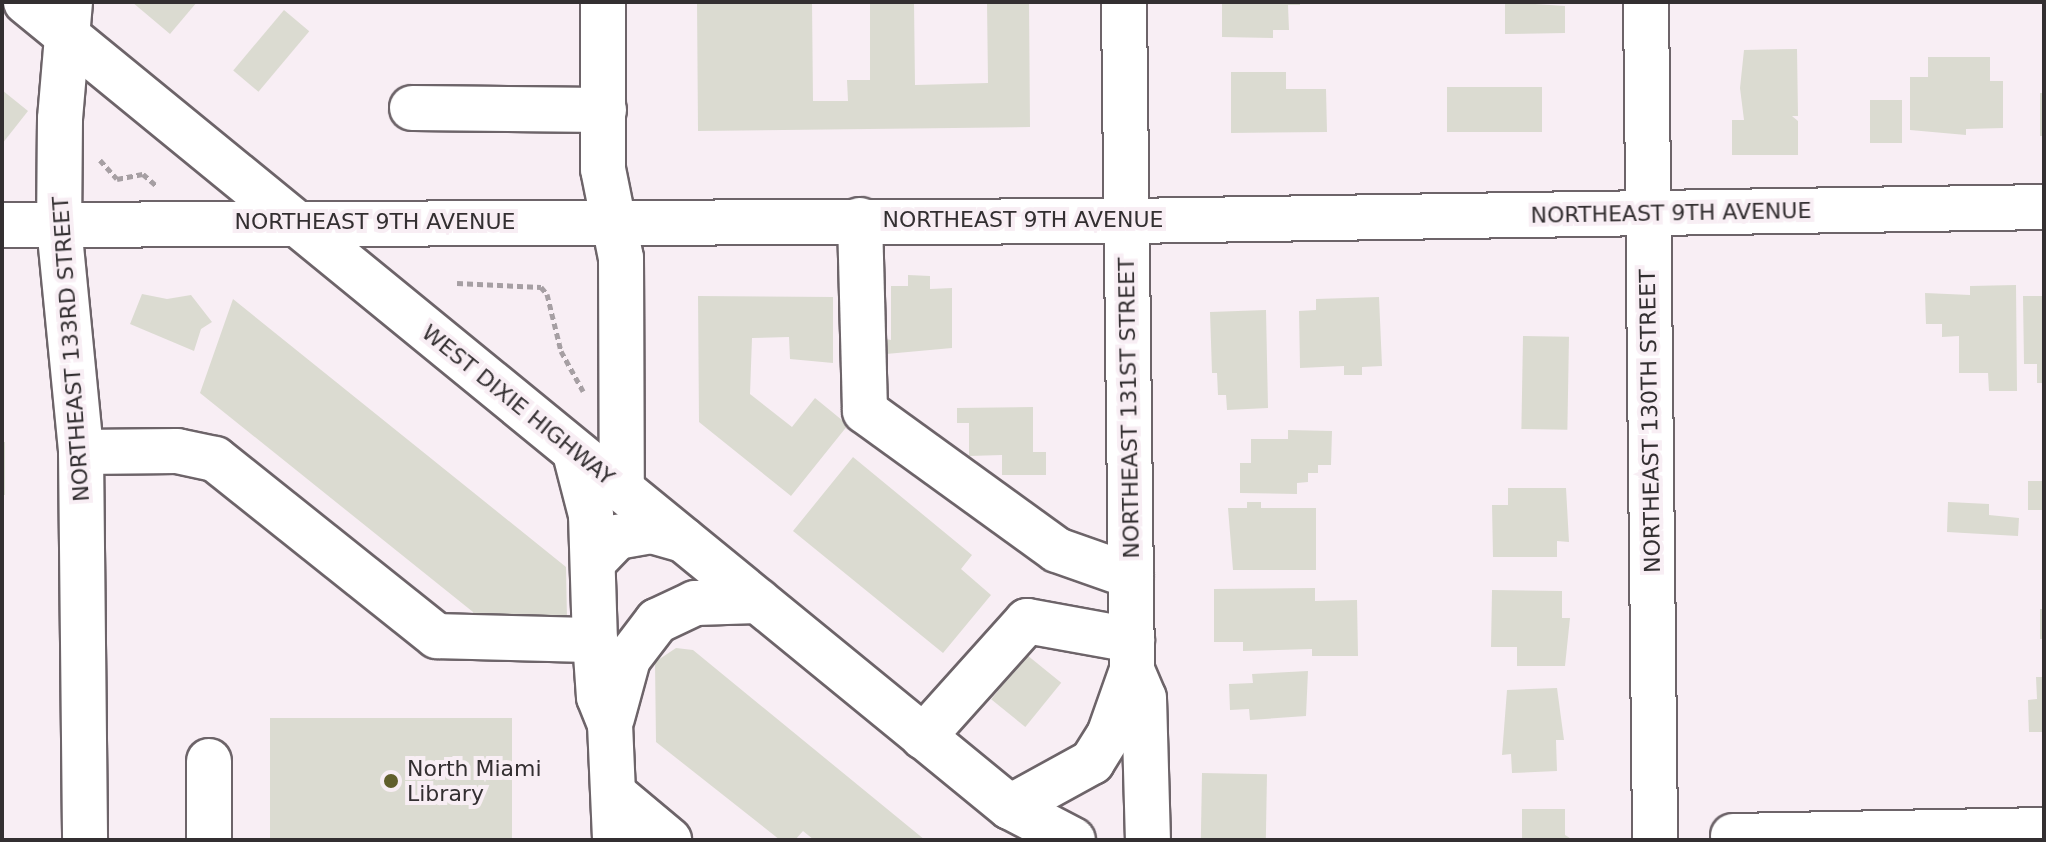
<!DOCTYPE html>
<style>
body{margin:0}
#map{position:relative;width:2046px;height:842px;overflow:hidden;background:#f8eef4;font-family:"DejaVu Sans",sans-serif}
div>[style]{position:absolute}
.building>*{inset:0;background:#dbdbd1;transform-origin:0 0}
.path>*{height:5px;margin-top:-2.5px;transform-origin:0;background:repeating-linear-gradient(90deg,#a69fa3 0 6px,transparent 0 10px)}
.roads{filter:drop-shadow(2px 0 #6d6469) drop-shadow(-2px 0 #6d6469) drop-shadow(0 2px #6d6469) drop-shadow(0 -2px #6d6469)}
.minor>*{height:44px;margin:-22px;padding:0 22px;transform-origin:22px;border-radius:22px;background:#fff}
.major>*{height:44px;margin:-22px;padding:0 22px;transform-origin:22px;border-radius:22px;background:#fff}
.dots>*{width:22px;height:22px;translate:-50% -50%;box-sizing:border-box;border:4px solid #f8eef4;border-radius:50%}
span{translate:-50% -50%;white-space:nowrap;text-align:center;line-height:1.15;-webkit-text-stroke:8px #f8eef4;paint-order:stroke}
.street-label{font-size:22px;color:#332f31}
.poi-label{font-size:22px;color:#332f31}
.left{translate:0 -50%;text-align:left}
.frame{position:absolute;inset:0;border:4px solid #332f31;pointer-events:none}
</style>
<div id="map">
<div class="building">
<i style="clip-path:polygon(132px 2px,197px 2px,170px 34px)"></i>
<i style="clip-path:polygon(697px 2px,812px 2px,813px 101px,848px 101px,847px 80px,870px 80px,870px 2px,914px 2px,915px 85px,988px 83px,987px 2px,1029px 2px,1030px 127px,698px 131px)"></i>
<i style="clip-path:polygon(1222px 2px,1300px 2px,1300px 5px,1288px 5px,1289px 30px,1273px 30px,1273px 38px,1222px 37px)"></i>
<i style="clip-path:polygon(1505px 2px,1565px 6px,1565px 33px,1505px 34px)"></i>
<i style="left:284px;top:10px;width:33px;height:79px;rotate:40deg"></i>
<i style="clip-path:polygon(1797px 49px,1798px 116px,1792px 116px,1798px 121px,1798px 155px,1732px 155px,1732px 120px,1744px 120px,1740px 88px,1744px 50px)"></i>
<i style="clip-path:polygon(1928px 57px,1990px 57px,1990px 81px,2003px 81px,2003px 128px,1966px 129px,1966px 135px,1910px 130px,1910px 77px,1928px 77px)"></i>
<i style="clip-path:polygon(1231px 72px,1286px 72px,1286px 89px,1326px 89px,1327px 132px,1231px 133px)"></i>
<i style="left:1447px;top:87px;width:95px;height:45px"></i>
<i style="clip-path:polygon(2px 90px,28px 111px,2px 144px)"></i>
<i style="left:2040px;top:93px;width:4px;height:43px"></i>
<i style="left:1870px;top:100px;width:32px;height:43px"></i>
<i style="clip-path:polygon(908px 275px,930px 276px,930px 289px,952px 288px,952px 348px,886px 354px,886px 339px,891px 340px,891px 286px,908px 286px)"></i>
<i style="clip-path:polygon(2016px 285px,2017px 391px,1989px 391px,1988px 373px,1959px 373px,1959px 336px,1942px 337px,1942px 324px,1926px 324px,1925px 293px,1970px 295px,1970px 286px)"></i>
<i style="clip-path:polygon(142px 294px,167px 299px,191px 295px,212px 322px,201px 329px,194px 351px,130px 324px)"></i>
<i style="clip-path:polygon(698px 296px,833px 297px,833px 363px,790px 359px,789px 337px,752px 338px,750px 394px,792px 427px,815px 398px,848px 425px,791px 496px,699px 422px)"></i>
<i style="clip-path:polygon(2023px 296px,2044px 296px,2044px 383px,2037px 383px,2037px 364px,2024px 364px)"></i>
<i style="clip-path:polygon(1379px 297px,1382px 366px,1362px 367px,1362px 375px,1344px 375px,1344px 366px,1300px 368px,1299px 311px,1316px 310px,1316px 299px)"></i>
<i style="clip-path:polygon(233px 299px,566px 567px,567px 619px,474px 621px,473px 612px,200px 393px)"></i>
<i style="clip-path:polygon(1266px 310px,1268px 408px,1227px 410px,1226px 395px,1218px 395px,1217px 373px,1212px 373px,1210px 312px)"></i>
<i style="left:1523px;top:336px;width:46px;height:93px;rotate:1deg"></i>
<i style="clip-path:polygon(1033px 407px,1033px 452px,1046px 452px,1046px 475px,1002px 475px,1002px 455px,969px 456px,969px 423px,957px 423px,957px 408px)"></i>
<i style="clip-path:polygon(1288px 430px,1332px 431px,1331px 465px,1318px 465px,1318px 473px,1308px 473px,1308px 482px,1297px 483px,1297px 494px,1240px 493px,1240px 463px,1251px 463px,1251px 439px,1288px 439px)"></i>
<i style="left:2px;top:442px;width:3px;height:53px"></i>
<i style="clip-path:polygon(853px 457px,972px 555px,961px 569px,991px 595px,943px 653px,793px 531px)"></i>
<i style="left:2028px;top:481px;width:16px;height:29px"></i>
<i style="clip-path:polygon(1508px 488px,1566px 488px,1569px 542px,1557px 541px,1557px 557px,1493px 557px,1492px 505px,1508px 505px)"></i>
<i style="clip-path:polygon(1247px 502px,1261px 502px,1261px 508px,1316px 508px,1316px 570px,1233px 570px,1228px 508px,1247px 508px)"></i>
<i style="clip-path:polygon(1948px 502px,1989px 504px,1989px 515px,2019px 518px,2018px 536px,1947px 532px)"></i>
<i style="clip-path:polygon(1315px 588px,1315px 601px,1357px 600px,1358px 656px,1312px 656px,1312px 649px,1243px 651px,1243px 642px,1214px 642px,1214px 589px)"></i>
<i style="clip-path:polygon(1492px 590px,1562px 591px,1562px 618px,1570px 618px,1565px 666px,1517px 666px,1517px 647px,1491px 647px)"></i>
<i style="left:2040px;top:609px;width:4px;height:30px"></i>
<i style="clip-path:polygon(676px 648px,693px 650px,925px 840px,814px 840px,803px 831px,795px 840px,780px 840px,656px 742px,655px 662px)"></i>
<i style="left:1027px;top:655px;width:44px;height:57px;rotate:39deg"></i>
<i style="clip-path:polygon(1308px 671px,1306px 716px,1250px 720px,1249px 709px,1230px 710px,1229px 684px,1253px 683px,1252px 674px)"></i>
<i style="clip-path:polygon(2036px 677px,2044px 677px,2044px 732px,2029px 732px,2028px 700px,2037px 699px)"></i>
<i style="clip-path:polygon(1557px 688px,1564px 740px,1556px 740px,1557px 771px,1512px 773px,1511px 754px,1502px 755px,1507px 690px)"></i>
<i style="left:512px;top:718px;width:122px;height:242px;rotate:90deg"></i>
<i style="left:1202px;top:773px;width:65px;height:67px;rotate:1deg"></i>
<i style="clip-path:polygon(1522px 809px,1565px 809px,1565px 835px,1573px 840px,1522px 840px)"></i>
</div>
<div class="path">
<i style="left:100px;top:160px;width:25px;rotate:48deg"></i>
<i style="left:117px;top:179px;width:26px;rotate:-11deg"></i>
<i style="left:143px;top:174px;width:18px;rotate:41deg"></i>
<i style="left:457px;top:283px;width:84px;rotate:2.7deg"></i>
<i style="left:541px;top:287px;width:9px;rotate:49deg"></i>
<i style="left:547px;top:294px;width:59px;rotate:76.2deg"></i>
<i style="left:561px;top:351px;width:46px;rotate:61.2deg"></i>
</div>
<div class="roads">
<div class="minor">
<i style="left:70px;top:2px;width:117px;rotate:94.9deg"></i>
<i style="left:60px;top:119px;width:107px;rotate:90.5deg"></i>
<i style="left:59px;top:226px;width:227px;rotate:84.4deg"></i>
<i style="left:81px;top:452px;width:388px;rotate:89.4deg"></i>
<i style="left:603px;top:2px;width:167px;rotate:90deg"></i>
<i style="left:603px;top:169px;width:91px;rotate:78.6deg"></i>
<i style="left:621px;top:258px;width:232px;rotate:89.8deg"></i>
<i style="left:1646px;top:2px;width:838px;rotate:89.38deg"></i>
<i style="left:412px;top:108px;width:192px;rotate:0.6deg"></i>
<i style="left:860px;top:220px;width:191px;rotate:88.5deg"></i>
<i style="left:865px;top:411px;width:237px;rotate:35.9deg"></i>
<i style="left:1057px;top:550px;width:78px;rotate:19.4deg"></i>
<i style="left:2px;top:225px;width:1125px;rotate:-0.2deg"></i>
<i style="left:1127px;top:221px;width:917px;rotate:-0.87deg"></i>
<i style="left:81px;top:452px;width:96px;rotate:-0.6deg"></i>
<i style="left:177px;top:451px;width:39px;rotate:12deg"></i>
<i style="left:215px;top:459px;width:284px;rotate:38.6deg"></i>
<i style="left:437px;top:636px;width:158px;rotate:1.5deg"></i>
<i style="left:575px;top:453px;width:64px;rotate:75.5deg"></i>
<i style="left:591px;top:515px;width:125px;rotate:88.2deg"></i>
<i style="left:595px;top:640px;width:57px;rotate:86deg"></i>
<i style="left:599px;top:697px;width:29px;rotate:68deg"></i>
<i style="left:610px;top:724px;width:116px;rotate:87.5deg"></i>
<i style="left:1132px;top:670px;width:30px;rotate:67deg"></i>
<i style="left:1144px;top:698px;width:142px;rotate:88.4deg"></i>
<i style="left:612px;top:718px;width:61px;rotate:-74.8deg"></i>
<i style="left:628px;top:659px;width:48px;rotate:-52.7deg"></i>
<i style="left:657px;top:621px;width:42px;rotate:-25.3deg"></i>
<i style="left:695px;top:603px;width:63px;rotate:-1.8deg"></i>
<i style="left:923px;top:737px;width:156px;rotate:-48.1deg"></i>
<i style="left:1027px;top:621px;width:107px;rotate:10.3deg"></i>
<i style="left:614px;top:794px;width:72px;rotate:39.9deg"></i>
<i style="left:1010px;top:807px;width:94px;rotate:-28.8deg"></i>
<i style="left:1092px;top:762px;width:32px;rotate:-58deg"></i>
<i style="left:1109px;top:735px;width:69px;rotate:-70.5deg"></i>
<i style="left:1132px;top:670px;width:668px;rotate:-90.69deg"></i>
<i style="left:1733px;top:836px;width:311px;rotate:-1.1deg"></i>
<i style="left:209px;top:840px;width:79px;rotate:-90deg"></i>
</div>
<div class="major">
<i style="left:26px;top:2px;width:1271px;rotate:39.29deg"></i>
<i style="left:1010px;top:807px;width:71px;rotate:27.6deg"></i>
<i style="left:594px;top:561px;width:33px;rotate:-46deg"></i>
<i style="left:617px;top:537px;width:36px;rotate:-10deg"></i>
<i style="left:652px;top:531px;width:33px;rotate:16deg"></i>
</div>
</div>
<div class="dots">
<i style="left:391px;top:781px;background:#615f2c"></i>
</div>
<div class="street-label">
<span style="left:1671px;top:213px;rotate:-1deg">NORTHEAST 9TH AVENUE</span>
<span style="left:1023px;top:220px">NORTHEAST 9TH AVENUE</span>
<span style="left:375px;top:222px">NORTHEAST 9TH AVENUE</span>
<span style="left:71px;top:349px;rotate:-94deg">NORTHEAST 133RD STREET</span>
<span style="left:518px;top:405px;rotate:39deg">WEST DIXIE HIGHWAY</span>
<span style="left:1129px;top:408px;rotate:-91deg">NORTHEAST 131ST STREET</span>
<span style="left:1650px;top:421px;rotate:-91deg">NORTHEAST 130TH STREET</span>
</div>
<div class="poi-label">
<span class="left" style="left:407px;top:781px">North Miami<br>Library</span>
</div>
<div class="frame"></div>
</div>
